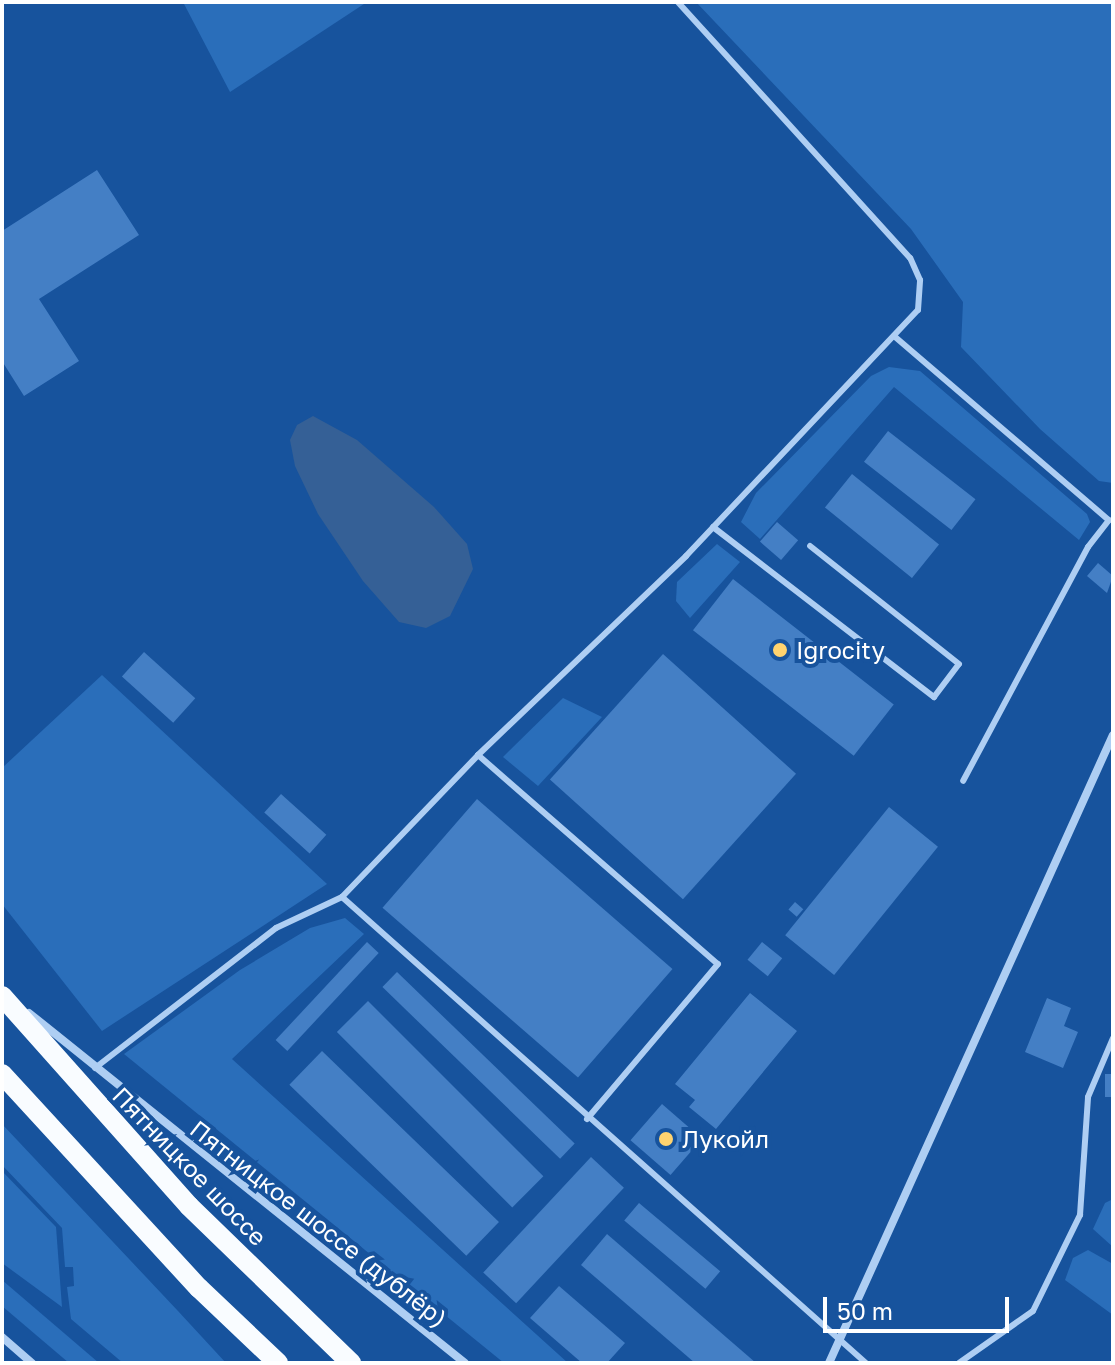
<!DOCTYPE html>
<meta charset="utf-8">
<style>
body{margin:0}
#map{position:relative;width:1115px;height:1365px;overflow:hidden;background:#17539d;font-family:"Golos Text",sans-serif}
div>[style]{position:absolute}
.green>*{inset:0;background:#2a6eba}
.water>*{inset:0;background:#356096}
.building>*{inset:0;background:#447fc5;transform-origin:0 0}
.service>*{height:6px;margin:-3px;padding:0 3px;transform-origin:3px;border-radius:3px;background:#aecef3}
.minor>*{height:8px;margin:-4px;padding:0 4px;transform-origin:4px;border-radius:4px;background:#aecef3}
.primary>*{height:20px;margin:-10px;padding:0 10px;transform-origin:10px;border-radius:10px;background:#f9fcff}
.dots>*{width:22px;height:22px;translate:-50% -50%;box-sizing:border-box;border:4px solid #17539d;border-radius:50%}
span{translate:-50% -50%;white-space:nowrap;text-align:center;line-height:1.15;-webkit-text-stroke:8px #17539d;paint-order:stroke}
.poi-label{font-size:24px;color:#fff}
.left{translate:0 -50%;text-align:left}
.street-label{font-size:24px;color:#fff}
.frame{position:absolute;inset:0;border:4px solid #fff;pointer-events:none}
.scale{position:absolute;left:823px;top:1297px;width:186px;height:36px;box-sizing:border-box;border:4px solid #fff;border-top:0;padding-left:10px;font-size:24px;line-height:28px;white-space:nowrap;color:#fff;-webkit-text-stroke:6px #17539d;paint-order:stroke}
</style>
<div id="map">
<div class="green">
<i style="clip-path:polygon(183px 2px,367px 2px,230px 92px)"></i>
<i style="clip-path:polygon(696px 2px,1113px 2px,1113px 483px,1099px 481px,1040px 429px,961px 347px,963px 302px,911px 229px)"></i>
<i style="clip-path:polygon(889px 367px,920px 371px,1087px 514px,1090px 522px,1079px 540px,894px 387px,760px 539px,741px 522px,756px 493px,871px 376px)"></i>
<i style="clip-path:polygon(717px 544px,740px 562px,690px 618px,676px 601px,677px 582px)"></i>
<i style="clip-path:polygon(102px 675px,327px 884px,102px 1031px,2px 904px,2px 768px)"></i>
<i style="clip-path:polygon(563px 698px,602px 717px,538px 786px,503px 757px)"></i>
<i style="clip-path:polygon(345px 918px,364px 934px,232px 1059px,568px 1363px,504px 1363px,124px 1054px,240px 970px,310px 928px)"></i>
<i style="clip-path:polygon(2px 1124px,178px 1311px,226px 1363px,123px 1363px,71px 1319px,67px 1287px,74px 1286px,73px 1267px,65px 1267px,62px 1228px,2px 1165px)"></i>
<i style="clip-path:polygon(2px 1171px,56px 1227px,62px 1307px,2px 1263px)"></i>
<i style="clip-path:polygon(1113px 1199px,1113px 1247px,1093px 1229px,1105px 1203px)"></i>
<i style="clip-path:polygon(1088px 1250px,1113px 1264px,1113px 1315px,1065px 1280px,1073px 1258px)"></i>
<i style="clip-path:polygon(2px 1280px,99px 1363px,69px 1363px,2px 1306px)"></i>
</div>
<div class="water">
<i style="clip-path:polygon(313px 416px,357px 440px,434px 507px,467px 544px,473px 569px,450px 616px,426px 628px,399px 622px,363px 581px,318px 514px,295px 466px,290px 440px,297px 425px)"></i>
</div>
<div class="building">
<i style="clip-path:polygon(97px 170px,139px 235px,39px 299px,79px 361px,24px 396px,2px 361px,2px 231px)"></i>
<i style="left:888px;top:431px;width:111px;height:39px;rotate:38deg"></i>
<i style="left:852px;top:474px;width:112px;height:43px;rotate:39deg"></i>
<i style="left:777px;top:522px;width:28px;height:26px;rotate:41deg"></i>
<i style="clip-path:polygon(1098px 563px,1113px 576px,1107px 593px,1087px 576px)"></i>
<i style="left:733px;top:579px;width:204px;height:65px;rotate:38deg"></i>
<i style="left:144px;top:652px;width:69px;height:33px;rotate:42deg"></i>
<i style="left:663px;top:654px;width:179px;height:169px;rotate:42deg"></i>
<i style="left:281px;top:794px;width:61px;height:25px;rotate:42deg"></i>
<i style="left:477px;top:799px;width:259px;height:144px;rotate:41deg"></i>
<i style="left:889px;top:807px;width:63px;height:165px;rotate:39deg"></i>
<i style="left:795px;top:902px;width:11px;height:10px;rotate:41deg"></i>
<i style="left:367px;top:942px;width:16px;height:134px;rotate:43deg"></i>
<i style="left:762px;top:942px;width:26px;height:23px;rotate:39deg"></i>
<i style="left:397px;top:972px;width:247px;height:21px;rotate:44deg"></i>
<i style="clip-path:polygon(750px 993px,797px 1031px,716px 1129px,689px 1107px,695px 1100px,675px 1084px)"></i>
<i style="clip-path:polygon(1047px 998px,1071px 1008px,1064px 1026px,1078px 1032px,1063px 1068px,1025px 1052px)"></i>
<i style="left:368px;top:1001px;width:248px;height:44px;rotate:45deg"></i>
<i style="left:322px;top:1051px;width:246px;height:47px;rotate:44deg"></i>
<i style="left:1105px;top:1074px;width:8px;height:23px"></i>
<i style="left:662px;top:1104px;width:53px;height:48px;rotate:41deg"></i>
<i style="left:591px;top:1157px;width:45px;height:158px;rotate:43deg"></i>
<i style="left:639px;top:1203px;width:106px;height:23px;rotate:40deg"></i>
<i style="clip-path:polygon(607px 1234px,756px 1363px,695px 1363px,581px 1265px)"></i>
<i style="clip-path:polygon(559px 1286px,625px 1343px,607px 1363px,582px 1363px,530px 1318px)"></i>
</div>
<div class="service">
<i style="left:894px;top:336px;width:283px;rotate:40.6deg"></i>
<i style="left:1109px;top:520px;width:34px;rotate:128deg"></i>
<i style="left:1088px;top:547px;width:265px;rotate:118.1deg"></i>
<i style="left:713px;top:527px;width:279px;rotate:37.6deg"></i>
<i style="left:934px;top:697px;width:41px;rotate:-52.9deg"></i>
<i style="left:959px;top:664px;width:190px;rotate:-141.6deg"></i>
<i style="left:478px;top:755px;width:318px;rotate:41.1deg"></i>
<i style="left:718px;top:964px;width:203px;rotate:130.2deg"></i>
<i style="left:342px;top:897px;width:701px;rotate:41.65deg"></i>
<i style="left:95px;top:1068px;width:229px;rotate:-37.7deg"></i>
<i style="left:276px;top:928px;width:73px;rotate:-25.2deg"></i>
<i style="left:342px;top:897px;width:197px;rotate:-46.2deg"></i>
<i style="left:478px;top:755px;width:288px;rotate:-43.7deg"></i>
<i style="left:686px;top:556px;width:338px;rotate:-46.7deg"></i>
<i style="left:918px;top:310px;width:30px;rotate:-86deg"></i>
<i style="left:920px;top:280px;width:24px;rotate:-114deg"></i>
<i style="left:910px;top:258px;width:345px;rotate:-132.2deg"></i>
<i style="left:959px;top:1363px;width:90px;rotate:-35.1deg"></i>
<i style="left:1033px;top:1311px;width:107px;rotate:-63.9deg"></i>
<i style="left:1080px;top:1215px;width:118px;rotate:-86.1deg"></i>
<i style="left:1088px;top:1097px;width:64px;rotate:-67deg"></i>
</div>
<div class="minor">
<i style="left:29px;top:1013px;width:559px;rotate:38.76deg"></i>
<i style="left:2px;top:1337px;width:40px;rotate:41deg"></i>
<i style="left:829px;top:1363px;width:689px;rotate:-65.67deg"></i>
</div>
<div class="primary">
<i style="left:2px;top:996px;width:281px;rotate:48.3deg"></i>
<i style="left:189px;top:1206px;width:226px;rotate:44.1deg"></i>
<i style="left:2px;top:1074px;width:291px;rotate:47.4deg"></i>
<i style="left:199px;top:1288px;width:109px;rotate:43.5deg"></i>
</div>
<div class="dots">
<i style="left:780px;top:650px;background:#ffd36f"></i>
<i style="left:666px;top:1139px;background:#ffd36f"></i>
</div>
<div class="poi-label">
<span class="left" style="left:796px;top:650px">Igrocity</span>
<span class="left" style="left:682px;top:1139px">Лукойл</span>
</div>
<div class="street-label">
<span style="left:190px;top:1166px;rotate:46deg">Пятницкое шоссе</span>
<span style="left:319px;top:1223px;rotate:38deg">Пятницкое шоссе (дублёр)</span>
</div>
<div class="frame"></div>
<div class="scale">50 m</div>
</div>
